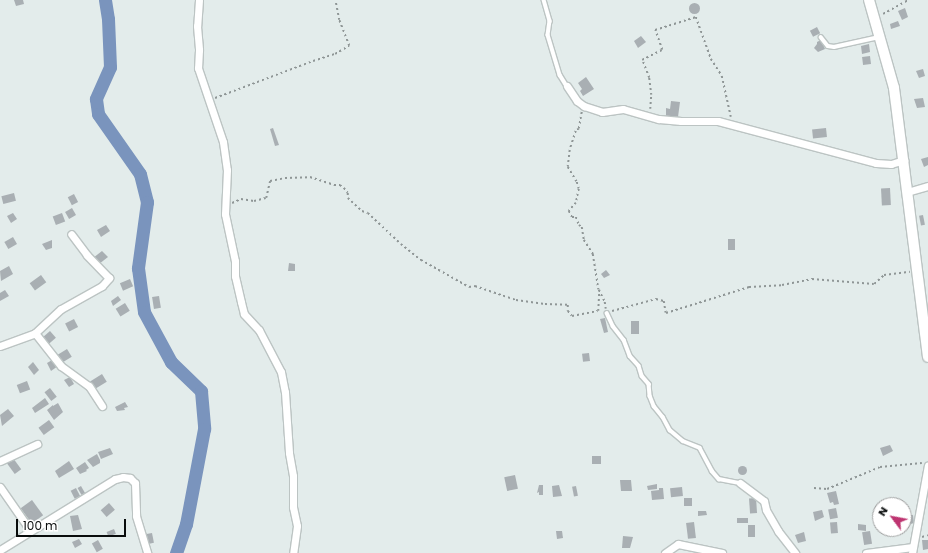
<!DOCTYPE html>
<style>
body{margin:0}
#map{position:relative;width:928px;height:553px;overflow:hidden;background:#e3eceb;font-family:Poppins,sans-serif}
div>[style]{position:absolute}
.river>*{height:13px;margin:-6.5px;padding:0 6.5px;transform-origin:6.5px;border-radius:6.5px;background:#7a94bd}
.building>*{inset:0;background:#a9afb3;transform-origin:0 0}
.round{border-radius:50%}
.path>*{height:1.5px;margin-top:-0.75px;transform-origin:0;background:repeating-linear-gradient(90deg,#8f9696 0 2px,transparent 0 5px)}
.roads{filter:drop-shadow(1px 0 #bcc4c3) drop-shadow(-1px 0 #bcc4c3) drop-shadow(0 1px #bcc4c3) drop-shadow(0 -1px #bcc4c3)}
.lane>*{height:3.5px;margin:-1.75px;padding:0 1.75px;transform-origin:1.75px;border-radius:1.75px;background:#fff}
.street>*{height:7px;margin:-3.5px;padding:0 3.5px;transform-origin:3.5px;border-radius:3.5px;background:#fff}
.secondary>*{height:10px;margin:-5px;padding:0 5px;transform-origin:5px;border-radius:5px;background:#fff}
span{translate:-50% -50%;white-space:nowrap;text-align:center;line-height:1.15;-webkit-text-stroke:4px #fff;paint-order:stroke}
.north{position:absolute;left:872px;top:497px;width:40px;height:40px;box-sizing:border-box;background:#fff;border:1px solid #9d9e9e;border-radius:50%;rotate:302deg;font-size:11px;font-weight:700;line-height:16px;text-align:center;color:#090c0c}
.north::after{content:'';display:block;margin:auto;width:14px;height:18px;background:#be3571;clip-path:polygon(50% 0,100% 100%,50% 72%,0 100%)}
.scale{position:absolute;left:16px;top:519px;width:110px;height:18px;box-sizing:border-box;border:2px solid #090c0c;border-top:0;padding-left:5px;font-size:12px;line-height:14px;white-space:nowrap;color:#090c0c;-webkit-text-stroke:3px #fff;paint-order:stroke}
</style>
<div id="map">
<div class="river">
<i style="left:105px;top:0;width:19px;rotate:81deg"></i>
<i style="left:108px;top:19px;width:48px;rotate:87.6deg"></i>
<i style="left:110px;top:67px;width:35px;rotate:114deg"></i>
<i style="left:96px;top:99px;width:15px;rotate:82deg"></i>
<i style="left:98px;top:114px;width:73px;rotate:55deg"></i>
<i style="left:140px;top:174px;width:29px;rotate:76deg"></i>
<i style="left:147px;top:202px;width:67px;rotate:97.8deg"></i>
<i style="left:138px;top:268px;width:44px;rotate:82.2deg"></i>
<i style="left:144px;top:312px;width:57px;rotate:61.6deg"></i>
<i style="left:171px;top:362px;width:42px;rotate:44deg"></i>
<i style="left:201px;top:391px;width:38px;rotate:85deg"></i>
<i style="left:204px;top:429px;width:97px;rotate:100.7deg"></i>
<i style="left:186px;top:524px;width:31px;rotate:109deg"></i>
</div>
<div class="building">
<i style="clip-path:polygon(14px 0,23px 0,24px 4px,16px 6px)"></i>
<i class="round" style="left:688.5px;top:2.5px;width:11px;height:11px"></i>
<i style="clip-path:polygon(905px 8px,908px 17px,902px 20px,898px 11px)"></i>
<i style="clip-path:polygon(898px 21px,900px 26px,891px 29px,890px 24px)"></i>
<i style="left:817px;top:27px;width:7px;height:8px;rotate:63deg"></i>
<i style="clip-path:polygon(641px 36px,646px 42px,638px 48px,634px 41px)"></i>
<i style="clip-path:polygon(821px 40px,825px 49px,818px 52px,814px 48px,817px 44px,817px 42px)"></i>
<i style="clip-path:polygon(869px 44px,870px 52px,862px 54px,861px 46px)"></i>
<i style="left:870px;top:56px;width:8px;height:8px;rotate:83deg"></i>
<i style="clip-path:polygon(923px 69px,925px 76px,919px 78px,916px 71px)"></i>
<i style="clip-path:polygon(586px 77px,594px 89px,583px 96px,580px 91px,582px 89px,578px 83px)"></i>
<i style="clip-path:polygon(923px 98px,925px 107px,917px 108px,914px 99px)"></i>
<i style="clip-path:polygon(671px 101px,680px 102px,678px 117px,666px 116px,666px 108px,670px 109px)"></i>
<i style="clip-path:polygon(273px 128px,279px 145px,275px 146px,270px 129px)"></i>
<i style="left:826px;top:128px;width:9px;height:14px;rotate:84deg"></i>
<i style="clip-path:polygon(928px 157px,928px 165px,924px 167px,921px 159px)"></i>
<i style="left:890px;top:188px;width:17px;height:9px;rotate:87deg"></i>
<i style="left:14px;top:193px;width:8px;height:13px;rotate:76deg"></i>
<i style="left:74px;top:194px;width:9px;height:7px;rotate:63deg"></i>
<i style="left:72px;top:208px;width:8px;height:8px;rotate:60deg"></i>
<i style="clip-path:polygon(13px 213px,17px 219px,11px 223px,7px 216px)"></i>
<i style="left:62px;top:213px;width:9px;height:10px;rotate:69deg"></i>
<i style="left:923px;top:215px;width:10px;height:4px;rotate:79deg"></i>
<i style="clip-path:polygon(106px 225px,110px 231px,101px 237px,97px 230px)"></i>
<i style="left:13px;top:237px;width:8px;height:10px;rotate:60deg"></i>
<i style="left:728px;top:239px;width:7px;height:11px"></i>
<i style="clip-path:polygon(52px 240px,52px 248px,46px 250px,42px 244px)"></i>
<i style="clip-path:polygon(102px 251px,108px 257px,99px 264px,93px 258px)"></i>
<i style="clip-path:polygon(289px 263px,295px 264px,295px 271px,288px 271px)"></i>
<i style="clip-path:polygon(9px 266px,13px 274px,1px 281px,0 271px)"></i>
<i style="clip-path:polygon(606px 270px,610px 275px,604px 278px,601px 274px)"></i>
<i style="left:41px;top:275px;width:9px;height:14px;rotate:54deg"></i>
<i style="left:130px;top:279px;width:8px;height:11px;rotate:67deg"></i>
<i style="clip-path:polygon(5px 290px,9px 296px,0 301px,0 293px)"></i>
<i style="clip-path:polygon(118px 296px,121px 300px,113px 306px,111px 301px)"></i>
<i style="left:159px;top:296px;width:12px;height:7px;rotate:81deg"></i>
<i style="left:125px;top:303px;width:9px;height:11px;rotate:58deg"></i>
<i style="clip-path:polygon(605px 318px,608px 332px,604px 333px,600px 319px)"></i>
<i style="left:74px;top:319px;width:9px;height:10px;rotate:63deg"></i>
<i style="left:631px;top:321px;width:8px;height:13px"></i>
<i style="left:50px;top:331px;width:9px;height:11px;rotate:49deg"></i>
<i style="left:67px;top:349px;width:9px;height:12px;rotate:58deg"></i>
<i style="left:589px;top:353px;width:8px;height:7px;rotate:83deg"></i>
<i style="clip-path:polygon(54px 359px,58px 366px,51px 371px,47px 363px)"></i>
<i style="clip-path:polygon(33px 362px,39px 370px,34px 375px,28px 367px)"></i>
<i style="left:102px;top:374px;width:9px;height:14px;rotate:58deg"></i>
<i style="clip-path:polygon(70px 377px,74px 384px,69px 387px,64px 380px)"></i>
<i style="left:27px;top:381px;width:9px;height:11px;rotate:69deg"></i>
<i style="left:50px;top:388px;width:11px;height:7px;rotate:52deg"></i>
<i style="clip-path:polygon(45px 398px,49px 404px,35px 413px,32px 408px)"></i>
<i style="clip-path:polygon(125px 402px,128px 407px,124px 408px,125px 410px,117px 411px,115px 407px)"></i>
<i style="clip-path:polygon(58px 403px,63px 412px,54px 420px,47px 410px,53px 405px,53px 406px)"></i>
<i style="clip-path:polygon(8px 409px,14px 416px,2px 426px,0 415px)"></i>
<i style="left:49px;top:420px;width:9px;height:13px;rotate:54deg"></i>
<i style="clip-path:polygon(890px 445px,893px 451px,883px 456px,880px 448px)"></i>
<i style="clip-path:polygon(110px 448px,113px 454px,101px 459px,98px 452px)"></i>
<i style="clip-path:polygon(97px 454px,100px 460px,100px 463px,93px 467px,87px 460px)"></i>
<i style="left:601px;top:456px;width:8px;height:9px;rotate:90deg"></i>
<i style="left:13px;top:458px;width:14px;height:8px;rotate:54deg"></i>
<i style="clip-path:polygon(69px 461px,74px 469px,59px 478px,55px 471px)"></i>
<i style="clip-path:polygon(85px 462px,89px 468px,86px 470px,87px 471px,80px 474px,76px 468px)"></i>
<i class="round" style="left:737.5px;top:465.5px;width:9px;height:9px"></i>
<i style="left:515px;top:475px;width:14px;height:11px;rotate:78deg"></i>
<i style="clip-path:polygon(620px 480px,631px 480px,632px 491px,621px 491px)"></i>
<i style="clip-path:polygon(657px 484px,657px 489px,648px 490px,647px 486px)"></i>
<i style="clip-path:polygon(539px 485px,543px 485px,543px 495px,539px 495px,539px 492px,537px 493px)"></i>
<i style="clip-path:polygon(559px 485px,562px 496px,553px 497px,552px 486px)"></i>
<i style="left:81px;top:486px;width:8px;height:4px;rotate:60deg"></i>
<i style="left:576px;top:486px;width:10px;height:4px;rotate:79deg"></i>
<i style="left:682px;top:487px;width:9px;height:12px;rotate:84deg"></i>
<i style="left:76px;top:488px;width:9px;height:6px;rotate:63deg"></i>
<i style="clip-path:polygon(659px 488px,663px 488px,664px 499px,652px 500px,651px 491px,659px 490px)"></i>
<i style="clip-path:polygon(836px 491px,839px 504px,834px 505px,833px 502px,830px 503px,827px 493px)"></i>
<i style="left:692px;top:498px;width:8px;height:8px;rotate:90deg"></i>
<i style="left:756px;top:498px;width:15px;height:7px;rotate:86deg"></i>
<i style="left:32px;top:500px;width:19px;height:14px;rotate:54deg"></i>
<i style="left:109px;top:503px;width:9px;height:11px;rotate:49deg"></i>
<i style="left:836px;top:508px;width:10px;height:8px;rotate:79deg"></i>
<i style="clip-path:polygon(822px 510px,824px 517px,815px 521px,813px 512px)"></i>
<i style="clip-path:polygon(698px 511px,706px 511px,707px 515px,698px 516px)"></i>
<i style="clip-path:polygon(78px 515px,82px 529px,73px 531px,70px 516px)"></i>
<i style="clip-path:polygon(913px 515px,914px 523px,907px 525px,904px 524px,904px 516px)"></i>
<i style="left:748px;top:518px;width:5px;height:11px;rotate:90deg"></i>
<i style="left:694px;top:522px;width:16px;height:8px;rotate:83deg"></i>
<i style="left:837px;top:522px;width:11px;height:7px;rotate:85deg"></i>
<i style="clip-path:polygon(858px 524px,866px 525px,866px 531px,858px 530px)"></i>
<i style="left:755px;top:525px;width:12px;height:7px;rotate:90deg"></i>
<i style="left:114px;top:529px;width:5px;height:8px;rotate:68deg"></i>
<i style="clip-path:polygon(556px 531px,562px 531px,563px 538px,557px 539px)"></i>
<i style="left:870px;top:531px;width:13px;height:8px;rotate:81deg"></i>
<i style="clip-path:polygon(804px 532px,806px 541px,798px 543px,795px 535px)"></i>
<i style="left:152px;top:533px;width:10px;height:7px;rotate:79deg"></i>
<i style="clip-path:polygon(623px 536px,633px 537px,630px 548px,622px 548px)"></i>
<i style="clip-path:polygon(79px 539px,82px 544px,75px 548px,72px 542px)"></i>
<i style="left:98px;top:540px;width:10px;height:7px;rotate:61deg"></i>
<i style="clip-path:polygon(922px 540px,928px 540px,928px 549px,923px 550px)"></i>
</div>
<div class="path">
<i style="left:883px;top:14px;width:29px;rotate:-29deg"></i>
<i style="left:215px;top:98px;width:105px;rotate:-20.7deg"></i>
<i style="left:313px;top:61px;width:23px;rotate:-18deg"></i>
<i style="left:335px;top:54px;width:16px;rotate:-30deg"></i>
<i style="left:349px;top:46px;width:28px;rotate:-111deg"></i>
<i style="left:339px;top:20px;width:20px;rotate:-101deg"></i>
<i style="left:650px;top:109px;width:14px;rotate:-86deg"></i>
<i style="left:651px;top:95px;width:17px;rotate:-97deg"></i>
<i style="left:649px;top:78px;width:19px;rotate:-111deg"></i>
<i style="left:642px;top:60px;width:22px;rotate:-27deg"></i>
<i style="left:662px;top:50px;width:21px;rotate:-109deg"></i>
<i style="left:655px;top:30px;width:43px;rotate:-17.6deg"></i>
<i style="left:696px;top:17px;width:45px;rotate:70.3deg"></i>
<i style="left:711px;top:59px;width:20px;rotate:57deg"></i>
<i style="left:722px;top:76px;width:42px;rotate:77.6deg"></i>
<i style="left:582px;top:112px;width:17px;rotate:100deg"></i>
<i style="left:579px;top:129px;width:4px;rotate:146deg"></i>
<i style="left:576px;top:131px;width:20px;rotate:108deg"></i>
<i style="left:570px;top:150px;width:17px;rotate:97deg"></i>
<i style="left:568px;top:167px;width:17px;rotate:59deg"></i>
<i style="left:577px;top:182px;width:7px;rotate:74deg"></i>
<i style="left:579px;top:189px;width:14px;rotate:102deg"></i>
<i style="left:576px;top:203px;width:11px;rotate:131deg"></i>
<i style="left:569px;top:211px;width:7px;rotate:63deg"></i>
<i style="left:572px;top:217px;width:4px"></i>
<i style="left:576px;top:217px;width:9px;rotate:69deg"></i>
<i style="left:579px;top:225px;width:4px;rotate:34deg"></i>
<i style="left:582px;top:227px;width:13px;rotate:81deg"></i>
<i style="left:584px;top:240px;width:17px;rotate:57deg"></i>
<i style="left:593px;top:254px;width:36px;rotate:81deg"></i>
<i style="left:599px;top:290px;width:13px;rotate:63deg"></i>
<i style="left:605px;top:302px;width:7px;rotate:82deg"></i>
<i style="left:232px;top:203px;width:10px;rotate:-24deg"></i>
<i style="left:241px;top:199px;width:13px;rotate:9deg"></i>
<i style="left:254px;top:201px;width:12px;rotate:-14deg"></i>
<i style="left:266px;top:198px;width:17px;rotate:-77deg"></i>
<i style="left:270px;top:181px;width:15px;rotate:-11deg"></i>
<i style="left:285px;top:178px;width:25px;rotate:-2deg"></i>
<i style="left:310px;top:177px;width:25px;rotate:18deg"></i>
<i style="left:334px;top:185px;width:6px"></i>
<i style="left:340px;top:185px;width:5px;rotate:37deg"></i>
<i style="left:344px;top:188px;width:6px;rotate:51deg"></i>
<i style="left:348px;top:193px;width:5px;rotate:90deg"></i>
<i style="left:348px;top:198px;width:19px;rotate:43deg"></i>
<i style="left:362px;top:211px;width:6px;rotate:18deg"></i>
<i style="left:368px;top:213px;width:45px;rotate:43.2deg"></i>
<i style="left:401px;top:244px;width:26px;rotate:39deg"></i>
<i style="left:421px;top:260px;width:55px;rotate:29.4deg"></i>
<i style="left:469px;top:287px;width:6px;rotate:-9deg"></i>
<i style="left:475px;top:286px;width:43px;rotate:18.9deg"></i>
<i style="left:516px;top:300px;width:29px;rotate:8deg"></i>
<i style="left:545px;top:304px;width:23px;rotate:2deg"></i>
<i style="left:568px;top:305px;width:6px;rotate:90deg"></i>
<i style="left:568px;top:311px;width:6px;rotate:51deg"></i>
<i style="left:572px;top:316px;width:26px;rotate:-11deg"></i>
<i style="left:598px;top:311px;width:21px;rotate:-87deg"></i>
<i style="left:612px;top:311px;width:46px;rotate:-15.3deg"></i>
<i style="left:656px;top:299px;width:8px;rotate:14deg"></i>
<i style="left:664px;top:301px;width:12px;rotate:81deg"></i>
<i style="left:666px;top:313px;width:87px;rotate:-17.4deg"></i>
<i style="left:749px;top:287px;width:33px;rotate:-3deg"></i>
<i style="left:782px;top:285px;width:31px;rotate:-11deg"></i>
<i style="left:812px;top:279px;width:62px;rotate:4.6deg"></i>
<i style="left:874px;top:284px;width:13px;rotate:-42deg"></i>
<i style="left:884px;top:275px;width:26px;rotate:-7deg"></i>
<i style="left:814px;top:488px;width:13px;rotate:4deg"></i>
<i style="left:827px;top:489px;width:57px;rotate:-22.5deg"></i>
<i style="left:880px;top:467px;width:42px;rotate:-5.4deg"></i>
<i style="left:922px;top:537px;width:6px;rotate:-18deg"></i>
</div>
<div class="roads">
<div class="lane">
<i style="left:544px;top:0;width:22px;rotate:74deg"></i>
<i style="left:550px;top:21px;width:14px;rotate:98deg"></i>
<i style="left:548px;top:35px;width:42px;rotate:73.3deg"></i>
<i style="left:560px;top:75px;width:13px;rotate:58deg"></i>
<i style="left:821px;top:37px;width:11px;rotate:52deg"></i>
<i style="left:828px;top:46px;width:6px;rotate:9deg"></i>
<i style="left:834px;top:47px;width:46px;rotate:-12.5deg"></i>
<i style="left:607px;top:313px;width:14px;rotate:65deg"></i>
<i style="left:613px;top:326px;width:18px;rotate:52deg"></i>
<i style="left:624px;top:340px;width:17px;rotate:69deg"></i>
<i style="left:630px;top:356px;width:13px;rotate:48deg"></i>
<i style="left:639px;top:366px;width:10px;rotate:73deg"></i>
<i style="left:642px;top:376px;width:11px;rotate:49deg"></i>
<i style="left:649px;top:384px;width:12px;rotate:85deg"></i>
<i style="left:650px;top:396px;width:11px;rotate:68deg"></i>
<i style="left:654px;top:406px;width:14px;rotate:51deg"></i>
<i style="left:663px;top:417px;width:15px;rotate:62deg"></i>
<i style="left:670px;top:430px;width:17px;rotate:40deg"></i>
<i style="left:683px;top:441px;width:18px;rotate:22deg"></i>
<i style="left:700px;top:448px;width:26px;rotate:62deg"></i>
<i style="left:712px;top:471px;width:11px;rotate:49deg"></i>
<i style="left:719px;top:479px;width:21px;rotate:11deg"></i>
</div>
<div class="street">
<i style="left:199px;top:0;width:26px;rotate:94deg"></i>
<i style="left:197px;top:26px;width:24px;rotate:85deg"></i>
<i style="left:199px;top:50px;width:18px;rotate:93deg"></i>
<i style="left:198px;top:68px;width:78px;rotate:71.3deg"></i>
<i style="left:223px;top:142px;width:28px;rotate:82deg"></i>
<i style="left:227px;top:170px;width:44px;rotate:92.6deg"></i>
<i style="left:225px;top:214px;width:48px;rotate:78deg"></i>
<i style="left:235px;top:261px;width:15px;rotate:90deg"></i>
<i style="left:235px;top:276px;width:27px;rotate:77deg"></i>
<i style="left:241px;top:302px;width:12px;rotate:76deg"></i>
<i style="left:244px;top:314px;width:22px;rotate:47deg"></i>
<i style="left:259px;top:330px;width:47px;rotate:62.4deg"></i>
<i style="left:281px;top:372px;width:20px;rotate:79deg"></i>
<i style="left:285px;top:392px;width:61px;rotate:86.2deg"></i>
<i style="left:289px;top:453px;width:23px;rotate:80deg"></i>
<i style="left:293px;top:476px;width:31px;rotate:90deg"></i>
<i style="left:293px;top:507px;width:19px;rotate:78deg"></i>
<i style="left:297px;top:526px;width:27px;rotate:98deg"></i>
<i style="left:567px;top:86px;width:18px;rotate:56deg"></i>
<i style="left:577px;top:101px;width:9px;rotate:36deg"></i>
<i style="left:584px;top:106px;width:19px;rotate:18deg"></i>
<i style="left:602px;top:112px;width:21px;rotate:-8deg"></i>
<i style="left:623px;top:109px;width:37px;rotate:16deg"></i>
<i style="left:659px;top:119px;width:22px;rotate:5deg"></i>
<i style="left:681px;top:121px;width:37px"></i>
<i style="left:718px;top:121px;width:163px;rotate:14.9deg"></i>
<i style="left:876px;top:163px;width:15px;rotate:4deg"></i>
<i style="left:891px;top:164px;width:14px;rotate:-17deg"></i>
<i style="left:907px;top:192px;width:22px;rotate:-16deg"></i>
<i style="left:35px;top:333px;width:42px;rotate:51.8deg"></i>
<i style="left:61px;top:366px;width:34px;rotate:36deg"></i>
<i style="left:89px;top:386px;width:24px;rotate:57deg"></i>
<i style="left:0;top:346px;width:37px;rotate:-20deg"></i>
<i style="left:35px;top:333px;width:35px;rotate:-43deg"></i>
<i style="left:61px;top:309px;width:47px;rotate:-29.3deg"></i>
<i style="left:102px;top:286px;width:11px;rotate:-49deg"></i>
<i style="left:109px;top:278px;width:32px;rotate:-134deg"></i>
<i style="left:87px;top:255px;width:26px;rotate:-127deg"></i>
<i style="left:0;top:461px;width:41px;rotate:-24.7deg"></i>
<i style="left:740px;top:483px;width:30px;rotate:37deg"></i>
<i style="left:764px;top:501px;width:9px;rotate:77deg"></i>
<i style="left:766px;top:510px;width:24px;rotate:60deg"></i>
<i style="left:778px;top:531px;width:28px;rotate:52deg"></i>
<i style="left:0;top:487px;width:52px;rotate:55.1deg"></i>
<i style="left:0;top:550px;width:135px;rotate:-31.7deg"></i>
<i style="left:115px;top:479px;width:8px;rotate:-14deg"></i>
<i style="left:123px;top:477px;width:7px;rotate:8deg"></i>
<i style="left:130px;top:478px;width:7px;rotate:45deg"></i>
<i style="left:135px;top:483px;width:33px;rotate:88deg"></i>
<i style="left:136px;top:516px;width:39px;rotate:73deg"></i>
<i style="left:665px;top:553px;width:16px;rotate:-35deg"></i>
<i style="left:678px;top:544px;width:45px;rotate:11.6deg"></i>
<i style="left:866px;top:553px;width:47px;rotate:-7.3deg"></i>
<i style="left:912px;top:553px;width:89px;rotate:-79.7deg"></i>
</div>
<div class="secondary">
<i style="left:869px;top:0;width:91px;rotate:74.1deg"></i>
<i style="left:894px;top:88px;width:271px;rotate:82.8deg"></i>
</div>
</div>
<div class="north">N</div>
<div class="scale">100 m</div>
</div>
